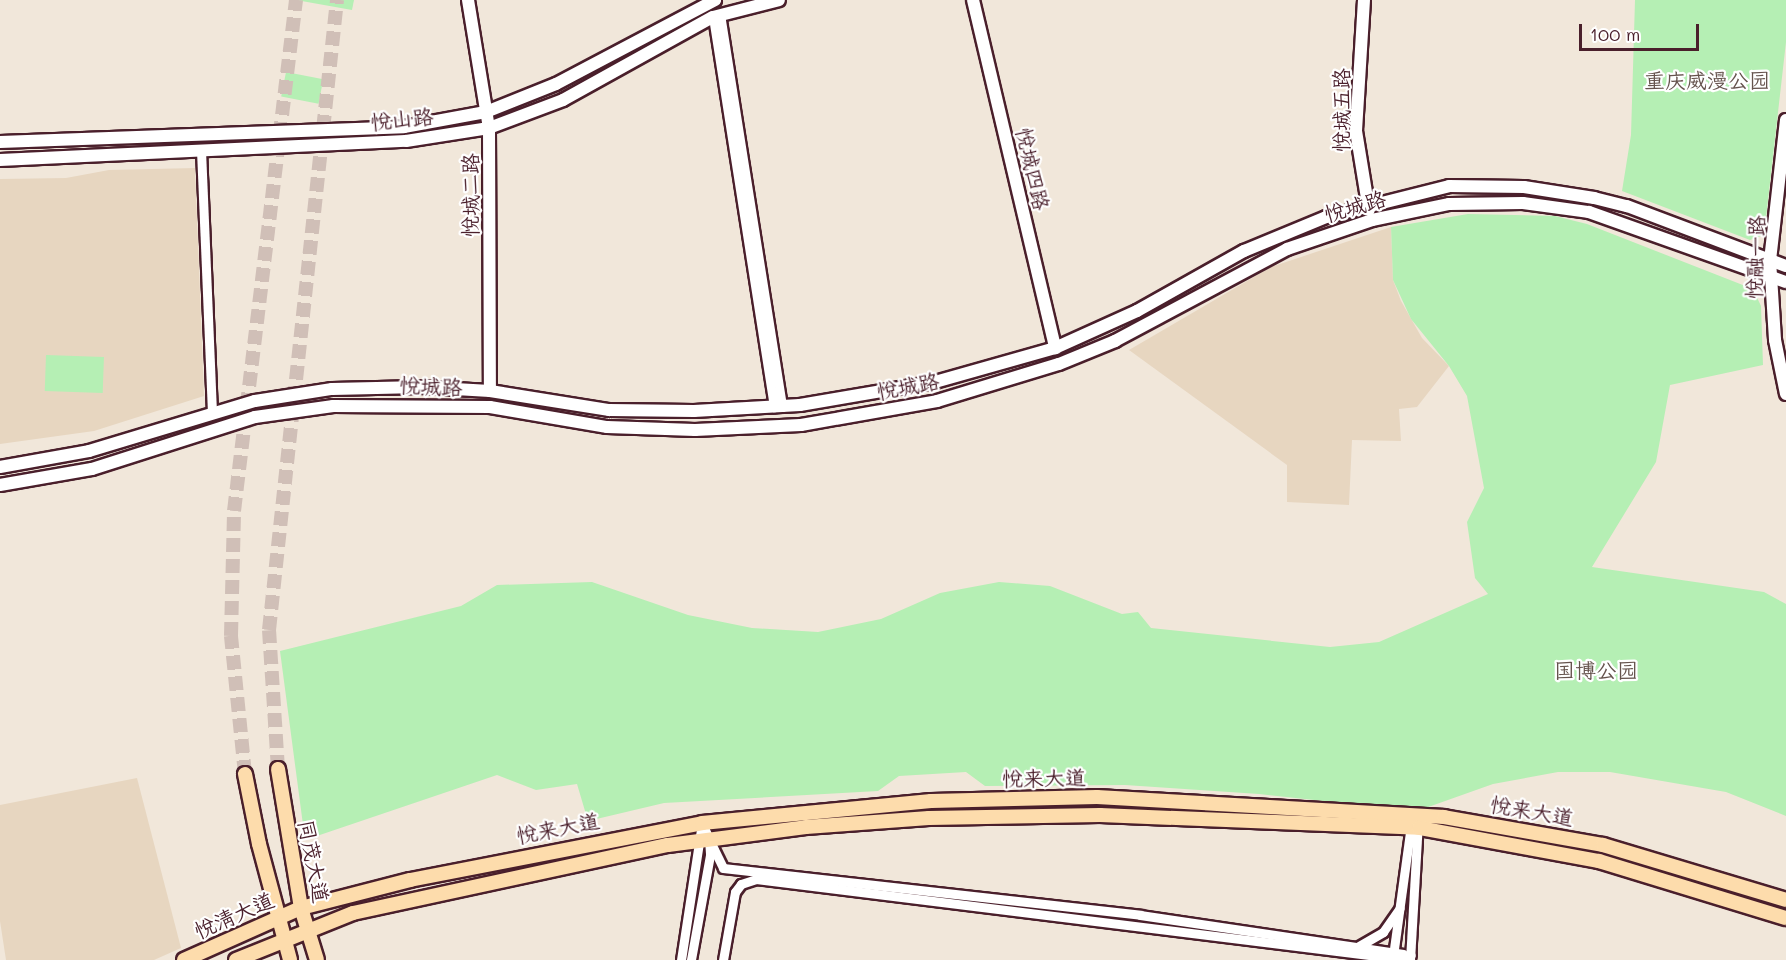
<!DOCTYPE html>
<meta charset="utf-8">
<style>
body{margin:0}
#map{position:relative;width:1786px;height:960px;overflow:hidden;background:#f1e7da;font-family:Mali,"LXGW WenKai TC",sans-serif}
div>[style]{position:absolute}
.built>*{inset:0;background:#e7d6c0}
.green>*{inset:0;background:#b5efb4;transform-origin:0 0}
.primary-tunnel>*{height:14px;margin-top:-7px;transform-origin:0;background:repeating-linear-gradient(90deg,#d0bfb7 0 14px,transparent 0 21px)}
.roads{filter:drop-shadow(2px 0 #4a1f2b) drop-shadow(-2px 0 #4a1f2b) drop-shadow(0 2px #4a1f2b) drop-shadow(0 -2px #4a1f2b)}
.street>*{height:9px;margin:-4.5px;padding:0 4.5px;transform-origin:4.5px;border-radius:4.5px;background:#fff}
.secondary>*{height:12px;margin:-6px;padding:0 6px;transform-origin:6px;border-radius:6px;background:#fff}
.primary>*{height:14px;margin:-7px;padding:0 7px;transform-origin:7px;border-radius:7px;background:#fddcac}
span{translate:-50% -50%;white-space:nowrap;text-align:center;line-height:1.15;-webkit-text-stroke:4.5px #fff;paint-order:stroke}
.park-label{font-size:21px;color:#65534d}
.street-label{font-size:21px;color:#4a1f2b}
.scale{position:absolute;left:1579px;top:24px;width:120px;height:27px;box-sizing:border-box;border:3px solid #4a1f2b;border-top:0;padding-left:8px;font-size:18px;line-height:21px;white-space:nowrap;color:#4a1f2b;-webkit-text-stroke:4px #fff;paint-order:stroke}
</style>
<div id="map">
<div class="built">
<i style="clip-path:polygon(195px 168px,204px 396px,94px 431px,0 444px,0 179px,66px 178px,109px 170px)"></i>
<i style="clip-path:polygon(1391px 227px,1393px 280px,1401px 301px,1422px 338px,1449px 366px,1417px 407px,1399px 409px,1401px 441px,1352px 440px,1349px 505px,1287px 502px,1287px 465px,1129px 350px,1271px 267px)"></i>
<i style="clip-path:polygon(137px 778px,181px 948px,154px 960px,6px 960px,0 921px,0 805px)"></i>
</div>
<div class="green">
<i style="clip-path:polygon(296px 0,354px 0,352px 10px)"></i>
<i style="clip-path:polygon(1635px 0,1786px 0,1786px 42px,1764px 235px,1750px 240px,1622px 191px,1631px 135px)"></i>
<i style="left:286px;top:72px;width:38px;height:25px;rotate:11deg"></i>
<i style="clip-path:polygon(1468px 214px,1555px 216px,1587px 224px,1753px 289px,1761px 306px,1763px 365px,1670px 385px,1656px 462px,1592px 567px,1764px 592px,1786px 604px,1786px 816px,1726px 792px,1610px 772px,1558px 772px,1493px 784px,1417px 811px,1259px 794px,1125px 785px,985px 786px,966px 772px,899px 776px,878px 791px,664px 803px,588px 821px,577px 784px,536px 790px,497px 775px,305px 840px,280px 651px,461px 606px,497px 585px,592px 582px,688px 615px,752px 628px,818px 632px,881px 619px,940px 593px,999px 582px,1050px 586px,1122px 614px,1138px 612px,1151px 628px,1330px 647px,1379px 642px,1488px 594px,1475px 578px,1467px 522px,1484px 488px,1467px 396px,1449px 366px,1411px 319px,1393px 280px,1391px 227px)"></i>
<i style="left:46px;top:355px;width:58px;height:36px;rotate:2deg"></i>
</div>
<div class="primary-tunnel">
<i style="left:278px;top:769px;width:139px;rotate:-93.7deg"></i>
<i style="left:269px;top:630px;width:634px;rotate:-83.84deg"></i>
<i style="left:245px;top:774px;width:139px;rotate:-95.8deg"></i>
<i style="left:231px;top:636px;width:125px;rotate:-88.6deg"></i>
<i style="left:234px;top:511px;width:515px;rotate:-83.08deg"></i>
</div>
<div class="roads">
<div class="street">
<i style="left:720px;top:14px;width:398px;rotate:81deg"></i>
<i style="left:713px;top:17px;width:395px;rotate:81.1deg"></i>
<i style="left:201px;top:150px;width:263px;rotate:87.6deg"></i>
<i style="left:709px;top:839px;width:32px;rotate:64deg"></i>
<i style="left:723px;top:868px;width:420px;rotate:6.4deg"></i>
<i style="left:1140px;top:915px;width:266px;rotate:8.4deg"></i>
<i style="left:1359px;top:946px;width:28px;rotate:-30deg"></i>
<i style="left:1383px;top:932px;width:29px;rotate:-55deg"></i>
<i style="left:1393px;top:956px;width:132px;rotate:-82.2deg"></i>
<i style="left:681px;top:960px;width:139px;rotate:-81.3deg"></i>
<i style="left:702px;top:823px;width:17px;rotate:66deg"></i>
<i style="left:709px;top:839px;width:16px;rotate:86deg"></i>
<i style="left:710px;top:855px;width:107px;rotate:100.3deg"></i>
<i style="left:723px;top:960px;width:69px;rotate:-80deg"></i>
<i style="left:735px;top:892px;width:10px;rotate:-53deg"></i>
<i style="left:741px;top:884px;width:16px;rotate:-18deg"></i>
<i style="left:756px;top:879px;width:642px;rotate:7.07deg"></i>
<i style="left:1393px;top:958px;width:18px;rotate:-9deg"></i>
<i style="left:1410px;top:960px;width:138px;rotate:-86.7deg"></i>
</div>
<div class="secondary">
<i style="left:468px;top:0;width:130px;rotate:80.7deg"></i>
<i style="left:489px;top:128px;width:263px;rotate:89.8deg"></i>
<i style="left:973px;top:0;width:358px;rotate:76.7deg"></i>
<i style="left:1364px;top:0;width:131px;rotate:93.5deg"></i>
<i style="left:1356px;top:131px;width:80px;rotate:80.7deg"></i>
<i style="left:1786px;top:120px;width:141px;rotate:96.5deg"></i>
<i style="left:1770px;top:260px;width:80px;rotate:86.4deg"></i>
<i style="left:1775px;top:340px;width:55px;rotate:78.5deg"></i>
<i style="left:0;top:142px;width:404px;rotate:-2.1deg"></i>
<i style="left:404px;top:127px;width:83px;rotate:-10.4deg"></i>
<i style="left:486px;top:112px;width:75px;rotate:-21.8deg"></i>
<i style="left:556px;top:84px;width:180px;rotate:-27.8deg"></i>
<i style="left:0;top:160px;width:406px;rotate:-2.7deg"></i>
<i style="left:406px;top:141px;width:84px;rotate:-8.9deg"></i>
<i style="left:489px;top:128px;width:79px;rotate:-20.7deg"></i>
<i style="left:563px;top:100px;width:171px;rotate:-29deg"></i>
<i style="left:713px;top:17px;width:68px;rotate:-14.4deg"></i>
<i style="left:0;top:467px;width:90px;rotate:-10.2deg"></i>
<i style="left:89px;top:451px;width:173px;rotate:-16.8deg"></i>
<i style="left:255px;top:401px;width:78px;rotate:-8.9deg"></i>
<i style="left:332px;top:389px;width:89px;rotate:-1.3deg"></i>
<i style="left:421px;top:387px;width:69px;rotate:3.3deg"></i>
<i style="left:490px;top:391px;width:121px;rotate:9.1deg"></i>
<i style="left:609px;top:410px;width:85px;rotate:0.7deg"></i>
<i style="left:694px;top:411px;width:106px;rotate:-3.2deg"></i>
<i style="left:800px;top:405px;width:137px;rotate:-9.7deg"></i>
<i style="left:935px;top:382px;width:125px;rotate:-15.8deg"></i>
<i style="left:1055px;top:348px;width:90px;rotate:-24.3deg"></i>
<i style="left:1137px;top:311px;width:123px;rotate:-29.3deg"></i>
<i style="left:1244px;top:251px;width:89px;rotate:-22.5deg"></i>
<i style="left:1326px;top:217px;width:127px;rotate:-14.1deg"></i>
<i style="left:1449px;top:186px;width:75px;rotate:0.8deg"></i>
<i style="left:1524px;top:187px;width:71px;rotate:8.9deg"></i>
<i style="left:1594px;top:198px;width:34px;rotate:14deg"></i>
<i style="left:1627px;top:206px;width:170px;rotate:20.7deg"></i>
<i style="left:0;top:485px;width:93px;rotate:-9.9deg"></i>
<i style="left:92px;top:469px;width:171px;rotate:-17.7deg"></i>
<i style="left:255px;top:417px;width:79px;rotate:-8deg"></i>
<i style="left:333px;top:406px;width:157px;rotate:0.4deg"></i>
<i style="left:490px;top:407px;width:119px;rotate:9.7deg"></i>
<i style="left:607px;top:427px;width:88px;rotate:2deg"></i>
<i style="left:695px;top:430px;width:106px;rotate:-2.7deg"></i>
<i style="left:801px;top:425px;width:138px;rotate:-10deg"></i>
<i style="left:937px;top:401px;width:127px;rotate:-16.9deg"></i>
<i style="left:1059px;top:364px;width:61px;rotate:-22.3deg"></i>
<i style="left:1115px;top:341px;width:195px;rotate:-28.1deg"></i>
<i style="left:1287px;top:249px;width:90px;rotate:-18.8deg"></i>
<i style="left:1372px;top:220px;width:79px;rotate:-11.7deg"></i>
<i style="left:1449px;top:204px;width:74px;rotate:-0.8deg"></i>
<i style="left:1523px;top:203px;width:67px;rotate:7.8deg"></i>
<i style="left:1589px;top:212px;width:209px;rotate:19.6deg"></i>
</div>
<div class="primary">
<i style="left:278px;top:769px;width:141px;rotate:80.6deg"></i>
<i style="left:301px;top:908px;width:54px;rotate:72.9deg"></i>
<i style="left:245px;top:774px;width:71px;rotate:78.7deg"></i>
<i style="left:259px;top:844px;width:120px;rotate:75deg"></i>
<i style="left:184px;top:960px;width:128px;rotate:-24deg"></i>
<i style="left:301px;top:908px;width:113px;rotate:-14.4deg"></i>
<i style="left:410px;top:880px;width:298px;rotate:-11deg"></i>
<i style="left:702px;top:823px;width:230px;rotate:-5.5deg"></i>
<i style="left:931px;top:801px;width:166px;rotate:-1.4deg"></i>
<i style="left:1097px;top:797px;width:348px;rotate:3.3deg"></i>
<i style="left:1444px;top:817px;width:161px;rotate:10deg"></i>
<i style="left:1603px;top:845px;width:191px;rotate:16.7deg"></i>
<i style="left:236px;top:960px;width:126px;rotate:-21.9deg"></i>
<i style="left:353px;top:913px;width:322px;rotate:-12.2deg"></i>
<i style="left:668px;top:845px;width:139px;rotate:-7.4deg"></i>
<i style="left:806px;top:827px;width:123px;rotate:-4.2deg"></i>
<i style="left:929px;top:818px;width:171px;rotate:-1deg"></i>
<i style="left:1100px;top:815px;width:319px;rotate:2.3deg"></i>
<i style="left:1419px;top:828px;width:183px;rotate:10.4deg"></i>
<i style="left:1599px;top:861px;width:195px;rotate:17deg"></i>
</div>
</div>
<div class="park-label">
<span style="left:1707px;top:80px">重庆威漫公园</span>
<span style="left:1596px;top:670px">国博公园</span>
</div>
<div class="street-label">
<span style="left:1341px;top:110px;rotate:-90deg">悦城五路</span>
<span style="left:402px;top:119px;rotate:-6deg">悦山路</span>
<span style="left:1033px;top:169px;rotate:77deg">悦城四路</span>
<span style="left:470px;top:195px;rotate:-90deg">悦城二路</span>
<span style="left:1355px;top:206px;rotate:-16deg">悦城路</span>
<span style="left:1755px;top:257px;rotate:-88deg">悦融一路</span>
<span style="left:431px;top:386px;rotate:2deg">悦城路</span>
<span style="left:908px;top:386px;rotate:-11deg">悦城路</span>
<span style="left:1044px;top:778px;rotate:-1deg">悦来大道</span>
<span style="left:1532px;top:811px;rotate:10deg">悦来大道</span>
<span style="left:558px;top:828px;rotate:-11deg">悦来大道</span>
<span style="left:314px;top:861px;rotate:79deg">同茂大道</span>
<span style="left:234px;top:915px;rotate:-24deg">悦清大道</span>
</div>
<div class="scale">100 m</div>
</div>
